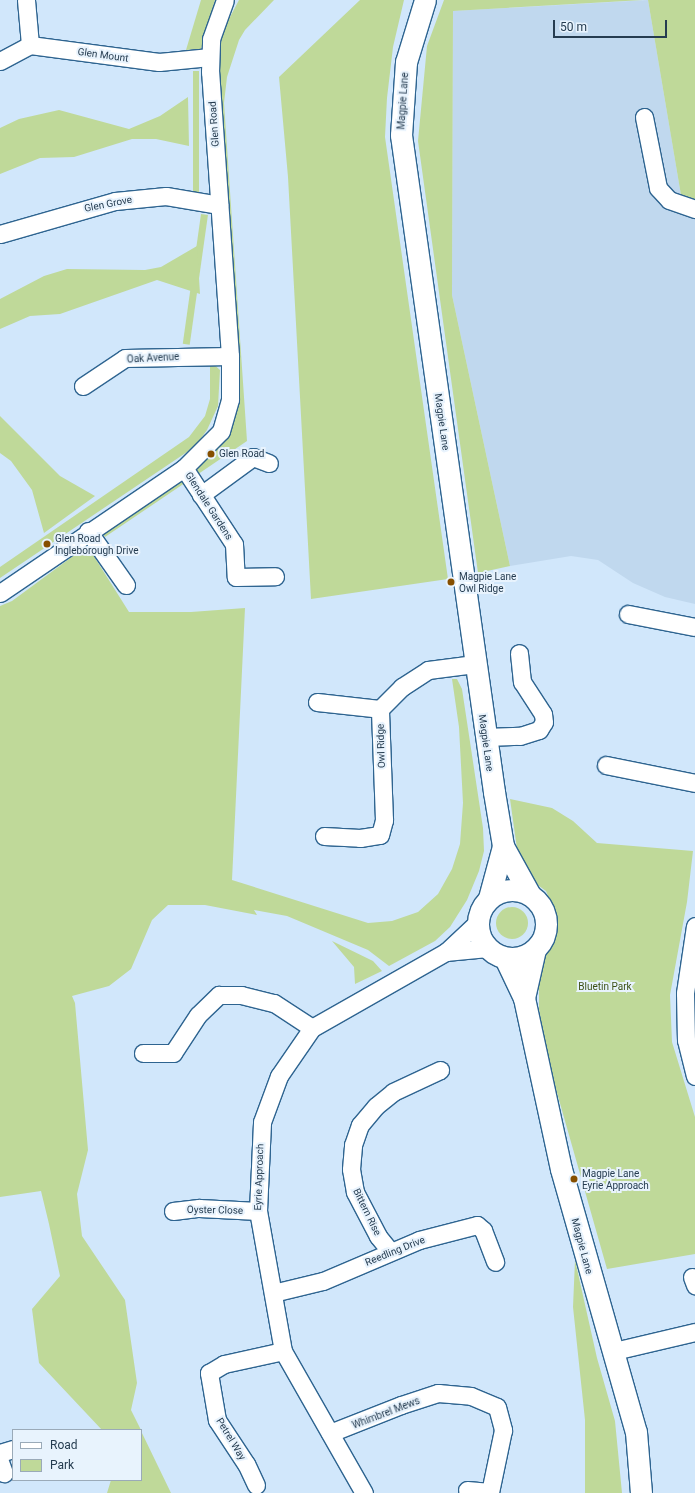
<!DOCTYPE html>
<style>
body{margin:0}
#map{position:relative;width:695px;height:1493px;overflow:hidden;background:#d1e7fb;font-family:Roboto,sans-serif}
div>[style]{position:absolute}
.built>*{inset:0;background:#c0d8ee}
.green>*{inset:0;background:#bfd999;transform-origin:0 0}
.round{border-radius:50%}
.roads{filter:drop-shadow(1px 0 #2e6490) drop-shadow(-1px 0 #2e6490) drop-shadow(0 1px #2e6490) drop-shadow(0 -1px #2e6490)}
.minor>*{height:17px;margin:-8.5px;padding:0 8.5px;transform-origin:8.5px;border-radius:8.5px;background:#fff}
.tertiary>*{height:21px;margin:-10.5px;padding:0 10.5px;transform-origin:10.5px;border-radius:10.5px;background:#fff}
.tertiary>.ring{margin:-10.5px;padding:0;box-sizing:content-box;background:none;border:21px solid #fff;border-radius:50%}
.dots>*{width:11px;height:11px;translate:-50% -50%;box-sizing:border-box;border:2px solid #e8f3fd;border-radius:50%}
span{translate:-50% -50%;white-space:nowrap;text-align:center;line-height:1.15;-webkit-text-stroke:4px #e8f3fd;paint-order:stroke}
.street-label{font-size:10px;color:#253c50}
.poi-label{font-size:10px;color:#253c50}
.left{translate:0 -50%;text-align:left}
.park-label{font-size:10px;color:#3d5115}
.legend{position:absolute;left:12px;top:1429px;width:130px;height:52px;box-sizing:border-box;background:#e8f3fd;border:1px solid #9aaab8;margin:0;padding:5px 7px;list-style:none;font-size:12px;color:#253c50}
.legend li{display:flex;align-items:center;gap:8px;height:20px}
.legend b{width:20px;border:1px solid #9aaab8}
.scale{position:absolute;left:553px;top:20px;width:114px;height:18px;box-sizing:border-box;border:2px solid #253c50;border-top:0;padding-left:5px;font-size:12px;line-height:14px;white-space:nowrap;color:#253c50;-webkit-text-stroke:3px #e8f3fd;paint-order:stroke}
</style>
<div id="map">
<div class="built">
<i style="clip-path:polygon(648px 0,683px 207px,695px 209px,695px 604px,665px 597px,633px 583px,598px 560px,571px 556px,510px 566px,452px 295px,453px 11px)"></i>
</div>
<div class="green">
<i style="clip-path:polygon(201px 0,215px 0,201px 49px,186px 50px)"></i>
<i style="clip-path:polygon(239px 0,274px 0,245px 30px,239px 40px,227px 77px,224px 103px,247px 441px,105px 537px,101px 531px,200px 463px,217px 448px,228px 433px,237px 403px,239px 386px,218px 77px,222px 32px)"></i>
<i style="clip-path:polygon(360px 0,404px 0,393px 47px,387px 98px,385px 137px,448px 579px,311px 599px,288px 177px,279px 77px)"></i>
<i style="clip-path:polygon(444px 0,643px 0,453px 11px,452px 295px,510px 566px,478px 573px,418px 141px,427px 46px)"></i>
<i style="clip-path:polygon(648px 0,695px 0,695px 209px,683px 207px)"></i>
<i style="left:193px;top:71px;width:6px;height:121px"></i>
<i style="clip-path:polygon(188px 97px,189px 146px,156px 139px,132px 139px,74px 157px,40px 158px,0 174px,0 128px,19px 119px,59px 110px,129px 129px,160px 116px)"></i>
<i style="left:201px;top:214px;width:7px;height:131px;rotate:8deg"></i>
<i style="clip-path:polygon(197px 246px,200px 294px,157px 280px,60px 314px,30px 316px,0 329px,0 299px,44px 276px,67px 269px,145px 270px,161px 267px)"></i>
<i style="clip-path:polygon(210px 361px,220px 370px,218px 406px,207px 430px,199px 441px,187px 452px,0 578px,0 567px,189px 437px,205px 416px,210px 399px)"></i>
<i style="clip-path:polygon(0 416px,60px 476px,95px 496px,44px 533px,32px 490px,11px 461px,0 453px)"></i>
<i style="clip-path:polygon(84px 548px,90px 550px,129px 612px,191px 612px,245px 608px,232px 880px,368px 923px,392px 921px,418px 912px,438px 894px,452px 869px,460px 844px,463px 803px,459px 727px,452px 679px,457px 679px,462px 689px,483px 828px,484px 851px,479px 871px,467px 900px,450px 927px,435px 941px,389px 966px,368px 950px,287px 916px,254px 910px,257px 915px,205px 905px,168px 905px,152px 920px,131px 969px,109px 986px,72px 996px,75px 1003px,88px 1150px,77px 1194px,82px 1236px,125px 1300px,137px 1383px,131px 1410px,141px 1430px,102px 1430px,39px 1363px,32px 1309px,60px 1276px,49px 1224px,41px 1191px,0 1197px,0 606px,12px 601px)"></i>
<i style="clip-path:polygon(510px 799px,552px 808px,573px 821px,597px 843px,693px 851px,687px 902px,670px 995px,672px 1042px,695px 1117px,695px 1254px,607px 1269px,548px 1061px,539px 1009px,539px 969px,555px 935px,557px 925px,555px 912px,546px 891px,528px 878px,519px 863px)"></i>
<i class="round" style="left:496px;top:907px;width:32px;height:32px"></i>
<i style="clip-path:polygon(332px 941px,373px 961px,382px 971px,355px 984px,354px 967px)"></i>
<i style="clip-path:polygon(575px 1260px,597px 1358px,615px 1421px,622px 1493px,585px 1493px,585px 1420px,573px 1307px)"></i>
<i style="clip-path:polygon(141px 1431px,171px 1493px,107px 1493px,111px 1480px,141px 1480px)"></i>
</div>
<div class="roads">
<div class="minor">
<i style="left:26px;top:0;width:45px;rotate:84.9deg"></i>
<i style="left:0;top:61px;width:34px;rotate:-28deg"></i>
<i style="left:30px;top:45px;width:130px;rotate:7.5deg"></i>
<i style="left:159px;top:62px;width:51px;rotate:-5.6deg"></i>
<i style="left:644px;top:117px;width:72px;rotate:78.8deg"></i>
<i style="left:658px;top:188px;width:16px;rotate:47deg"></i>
<i style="left:669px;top:200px;width:28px;rotate:19deg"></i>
<i style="left:0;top:234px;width:120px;rotate:-16deg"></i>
<i style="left:115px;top:201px;width:51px;rotate:-5.6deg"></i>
<i style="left:166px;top:196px;width:54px;rotate:9.6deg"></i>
<i style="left:83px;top:386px;width:50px;rotate:-33.7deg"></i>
<i style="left:125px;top:358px;width:105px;rotate:-1.1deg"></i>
<i style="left:184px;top:468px;width:91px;rotate:56.7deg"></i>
<i style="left:234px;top:544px;width:33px;rotate:87deg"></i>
<i style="left:236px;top:577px;width:39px;rotate:-1deg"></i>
<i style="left:201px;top:495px;width:64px;rotate:-36.2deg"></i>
<i style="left:253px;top:457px;width:17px;rotate:21deg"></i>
<i style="left:88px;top:531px;width:66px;rotate:54.9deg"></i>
<i style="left:0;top:593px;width:222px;rotate:-34.2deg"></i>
<i style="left:184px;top:468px;width:52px;rotate:-45deg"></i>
<i style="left:221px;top:431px;width:33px;rotate:-74deg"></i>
<i style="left:230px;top:399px;width:43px;rotate:-90deg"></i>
<i style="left:230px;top:356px;width:285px;rotate:-94deg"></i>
<i style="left:210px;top:72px;width:33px;rotate:-88deg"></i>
<i style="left:211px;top:39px;width:41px;rotate:-70.3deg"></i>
<i style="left:628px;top:614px;width:68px;rotate:11deg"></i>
<i style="left:317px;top:702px;width:63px;rotate:6.3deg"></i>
<i style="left:485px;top:737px;width:35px;rotate:-2deg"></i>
<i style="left:520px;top:736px;width:20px;rotate:-18deg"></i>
<i style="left:539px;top:730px;width:9px;rotate:-58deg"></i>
<i style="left:544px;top:722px;width:8px;rotate:-97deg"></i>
<i style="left:543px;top:714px;width:38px;rotate:-123deg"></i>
<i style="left:522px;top:682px;width:29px;rotate:-96deg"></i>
<i style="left:606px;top:765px;width:91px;rotate:11.4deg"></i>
<i style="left:324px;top:836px;width:36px;rotate:3deg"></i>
<i style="left:360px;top:838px;width:20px;rotate:-9deg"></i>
<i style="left:380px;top:835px;width:16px;rotate:-75deg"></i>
<i style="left:384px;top:820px;width:111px;rotate:-92.1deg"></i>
<i style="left:380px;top:709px;width:31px;rotate:-45deg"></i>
<i style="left:402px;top:687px;width:31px;rotate:-33deg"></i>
<i style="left:428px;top:670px;width:47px;rotate:-7.3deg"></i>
<i style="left:695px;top:926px;width:68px;rotate:98.5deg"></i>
<i style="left:685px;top:993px;width:47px;rotate:88.8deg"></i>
<i style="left:686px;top:1040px;width:37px;rotate:76deg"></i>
<i style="left:446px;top:952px;width:41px;rotate:-5.6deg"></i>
<i style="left:143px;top:1053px;width:30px"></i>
<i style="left:173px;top:1053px;width:45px;rotate:-56.7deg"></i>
<i style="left:198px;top:1015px;width:29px;rotate:-44deg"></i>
<i style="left:219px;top:995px;width:22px"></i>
<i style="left:241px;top:995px;width:34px;rotate:14deg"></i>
<i style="left:274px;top:1003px;width:45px;rotate:33.3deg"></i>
<i style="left:173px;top:1211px;width:26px;rotate:-7deg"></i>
<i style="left:199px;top:1208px;width:59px;rotate:2.9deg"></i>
<i style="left:390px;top:1251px;width:19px;rotate:-129deg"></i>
<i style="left:378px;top:1236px;width:50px;rotate:-117.6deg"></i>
<i style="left:355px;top:1192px;width:23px;rotate:-100deg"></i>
<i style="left:351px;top:1169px;width:24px;rotate:-85deg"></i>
<i style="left:353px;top:1145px;width:21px;rotate:-71deg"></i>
<i style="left:360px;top:1125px;width:25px;rotate:-50deg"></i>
<i style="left:376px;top:1106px;width:22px;rotate:-39deg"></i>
<i style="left:393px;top:1092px;width:52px;rotate:-25.1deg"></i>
<i style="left:692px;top:1277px;width:9px;rotate:69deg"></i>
<i style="left:273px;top:1293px;width:51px;rotate:-13.5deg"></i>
<i style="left:323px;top:1281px;width:104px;rotate:-23.1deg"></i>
<i style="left:419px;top:1240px;width:60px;rotate:-14.5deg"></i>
<i style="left:477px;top:1225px;width:8px;rotate:40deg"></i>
<i style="left:483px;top:1230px;width:34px;rotate:69deg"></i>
<i style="left:614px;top:1351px;width:83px;rotate:-13.2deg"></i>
<i style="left:330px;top:1433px;width:76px;rotate:-21.5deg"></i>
<i style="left:401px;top:1405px;width:39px;rotate:-18deg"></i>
<i style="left:438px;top:1393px;width:33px;rotate:5deg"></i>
<i style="left:471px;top:1396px;width:28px;rotate:23deg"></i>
<i style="left:497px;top:1407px;width:24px;rotate:75deg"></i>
<i style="left:503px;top:1430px;width:63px;rotate:101.8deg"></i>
<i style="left:490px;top:1492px;width:23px;rotate:-175deg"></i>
<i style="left:0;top:1453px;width:14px;rotate:-17deg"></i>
<i style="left:0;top:1462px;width:12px;rotate:70deg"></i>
<i style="left:256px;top:1485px;width:23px;rotate:-115deg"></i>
<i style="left:246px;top:1464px;width:53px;rotate:-123.4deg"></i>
<i style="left:217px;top:1420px;width:48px;rotate:-99.7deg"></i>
<i style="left:209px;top:1373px;width:17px;rotate:-31deg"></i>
<i style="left:224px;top:1364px;width:60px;rotate:-12.4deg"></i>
<i style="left:364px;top:1493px;width:163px;rotate:-119.7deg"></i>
<i style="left:283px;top:1351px;width:142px;rotate:-100.1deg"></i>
<i style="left:258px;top:1211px;width:89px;rotate:-87.4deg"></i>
<i style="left:262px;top:1122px;width:49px;rotate:-69.7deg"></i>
<i style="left:279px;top:1076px;width:58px;rotate:-55.5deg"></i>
<i style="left:312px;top:1028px;width:154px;rotate:-29.6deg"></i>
<i style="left:446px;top:952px;width:42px;rotate:-43.1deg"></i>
</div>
<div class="tertiary">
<i style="left:425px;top:0;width:65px;rotate:107deg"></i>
<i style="left:406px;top:62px;width:73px;rotate:93.9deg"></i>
<i style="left:401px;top:135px;width:664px;rotate:81.94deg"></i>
<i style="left:494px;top:792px;width:55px;rotate:80.5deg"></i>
<i style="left:503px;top:846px;width:56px;rotate:61.1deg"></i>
<i class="ring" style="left:478px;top:890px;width:47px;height:47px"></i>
<i style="left:489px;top:898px;width:54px;rotate:-74.9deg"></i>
<i style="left:505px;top:958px;width:44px;rotate:64.6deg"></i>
<i style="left:524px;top:998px;width:175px;rotate:77.8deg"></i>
<i style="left:561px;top:1169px;width:273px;rotate:74.1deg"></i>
<i style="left:636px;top:1432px;width:61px;rotate:85.3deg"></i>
<i style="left:524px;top:998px;width:50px;rotate:-77.3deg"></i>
</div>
</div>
<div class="dots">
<i style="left:211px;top:454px;background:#864f00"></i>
<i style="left:47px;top:544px;background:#864f00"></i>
<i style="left:451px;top:582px;background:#864f00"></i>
<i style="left:574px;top:1179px;background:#864f00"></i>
</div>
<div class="street-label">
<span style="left:103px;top:55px;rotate:8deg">Glen Mount</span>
<span style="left:403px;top:101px;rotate:-86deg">Magpie Lane</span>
<span style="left:214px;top:124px;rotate:-94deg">Glen Road</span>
<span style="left:108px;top:204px;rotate:-11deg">Glen Grove</span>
<span style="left:153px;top:358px;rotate:-3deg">Oak Avenue</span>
<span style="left:442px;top:422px;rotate:82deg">Magpie Lane</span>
<span style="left:209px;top:506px;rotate:57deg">Glendale Gardens</span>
<span style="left:486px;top:743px;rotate:82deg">Magpie Lane</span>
<span style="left:381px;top:746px;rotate:-92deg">Owl Ridge</span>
<span style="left:259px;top:1177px;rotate:-88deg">Eyrie Approach</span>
<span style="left:215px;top:1210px;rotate:1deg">Oyster Close</span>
<span style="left:367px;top:1212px;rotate:64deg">Bittern Rise</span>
<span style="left:582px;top:1246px;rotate:75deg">Magpie Lane</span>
<span style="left:395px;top:1251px;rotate:-22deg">Reedling Drive</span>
<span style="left:386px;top:1413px;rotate:-21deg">Whimbrel Mews</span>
<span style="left:231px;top:1439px;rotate:59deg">Petrel Way</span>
</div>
<div class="poi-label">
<span class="left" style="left:219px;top:454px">Glen Road</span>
<span class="left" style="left:55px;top:544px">Glen Road<br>Ingleborough Drive</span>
<span class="left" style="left:459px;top:582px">Magpie Lane<br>Owl Ridge</span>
<span class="left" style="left:582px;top:1179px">Magpie Lane<br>Eyrie Approach</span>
</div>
<div class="park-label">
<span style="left:605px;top:987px">Bluetin Park</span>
</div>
<ul class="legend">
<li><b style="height:5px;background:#fff"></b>Road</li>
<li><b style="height:11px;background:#bfd999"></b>Park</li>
</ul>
<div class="scale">50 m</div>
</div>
